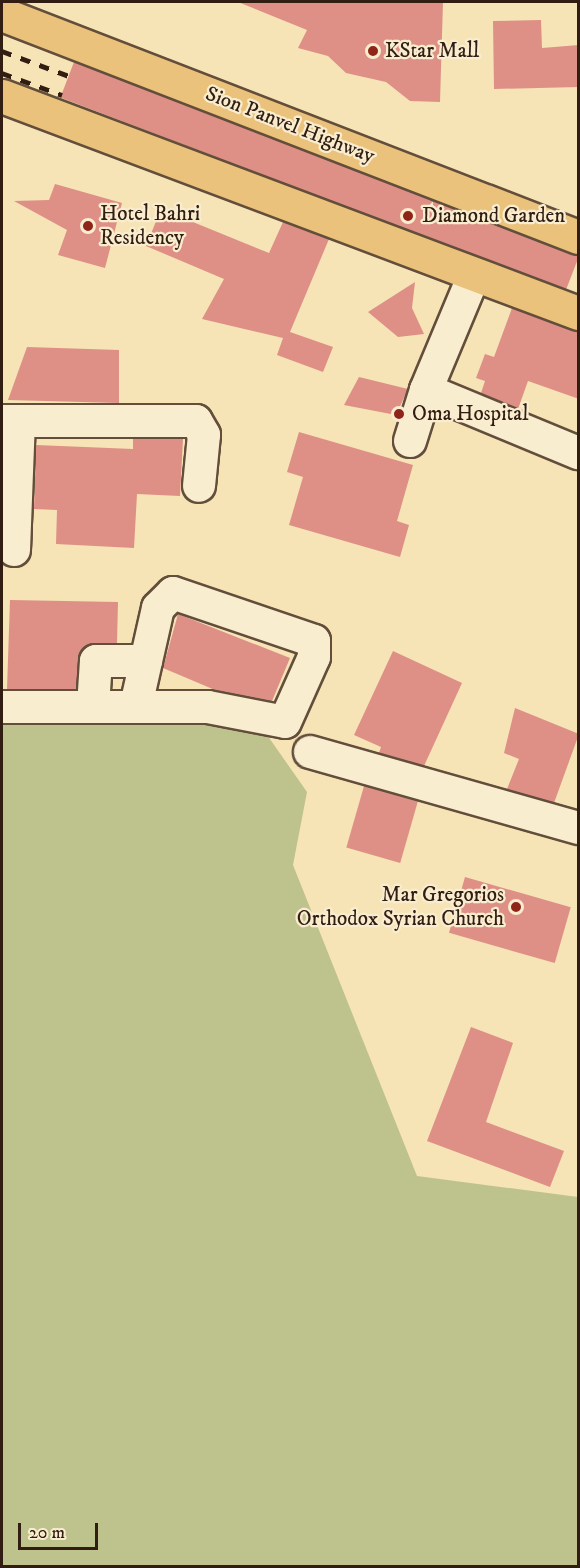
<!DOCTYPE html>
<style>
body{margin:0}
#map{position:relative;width:580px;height:1568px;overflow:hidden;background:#f6e3b6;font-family:"IM FELL DW Pica",serif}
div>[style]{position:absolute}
.green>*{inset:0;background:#bec38d}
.building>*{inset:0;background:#de9086;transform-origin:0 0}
.roads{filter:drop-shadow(2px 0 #634e3b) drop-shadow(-2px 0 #634e3b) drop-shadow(0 2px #634e3b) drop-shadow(0 -2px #634e3b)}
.minor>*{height:32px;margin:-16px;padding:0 16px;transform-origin:16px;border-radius:16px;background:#f9edd0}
.highway>*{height:33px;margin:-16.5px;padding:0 16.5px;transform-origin:16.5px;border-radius:16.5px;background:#ebc27b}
.rail>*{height:4.5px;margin-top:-2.25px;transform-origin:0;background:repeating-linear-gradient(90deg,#321d12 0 10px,transparent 0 20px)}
.dots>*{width:16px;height:16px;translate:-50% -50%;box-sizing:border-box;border:3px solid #f9edd0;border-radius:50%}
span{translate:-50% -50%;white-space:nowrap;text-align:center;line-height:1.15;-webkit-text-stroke:4.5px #f9edd0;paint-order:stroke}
.poi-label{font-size:21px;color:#321d12}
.left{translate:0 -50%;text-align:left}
.right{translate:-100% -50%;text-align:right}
.street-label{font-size:21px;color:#321d12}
.frame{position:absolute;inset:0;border:3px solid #321d12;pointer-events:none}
.scale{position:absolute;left:18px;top:1523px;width:80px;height:27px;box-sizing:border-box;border:3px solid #321d12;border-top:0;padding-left:8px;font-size:18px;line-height:21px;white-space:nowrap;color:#321d12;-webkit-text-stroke:4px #f9edd0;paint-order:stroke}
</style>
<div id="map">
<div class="green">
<i style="clip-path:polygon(2px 717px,189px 720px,265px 732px,307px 792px,293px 865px,417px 1176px,578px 1197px,578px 1566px,2px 1566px)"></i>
</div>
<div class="building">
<i style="clip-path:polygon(238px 2px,443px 2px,440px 102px,410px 101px,386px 82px,346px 73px,328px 56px,298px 48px,307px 30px)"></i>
<i style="clip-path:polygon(541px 20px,542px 48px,579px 45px,579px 87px,494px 89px,493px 21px)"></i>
<i style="left:74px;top:62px;width:541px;height:38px;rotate:21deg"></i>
<i style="clip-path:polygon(55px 184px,122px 203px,105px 268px,58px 255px,67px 230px,14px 201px,49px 200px)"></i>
<i style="clip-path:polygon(161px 209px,269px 253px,283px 222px,329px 239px,290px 332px,333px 347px,323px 372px,277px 355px,283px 338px,202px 319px,224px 279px,146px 246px)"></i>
<i style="clip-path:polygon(415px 282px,412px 308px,424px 334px,398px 337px,368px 312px)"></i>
<i style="clip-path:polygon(512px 308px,579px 331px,579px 399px,528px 381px,518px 409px,481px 393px,485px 381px,476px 378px,485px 354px,494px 357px)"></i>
<i style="clip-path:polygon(27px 347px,119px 350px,119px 403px,8px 400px)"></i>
<i style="clip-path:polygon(359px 377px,408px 389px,396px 415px,344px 405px)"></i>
<i style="clip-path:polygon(299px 432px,413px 465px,397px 521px,409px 525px,400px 557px,289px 525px,303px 477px,287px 472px)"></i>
<i style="clip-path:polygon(133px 439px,183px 439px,180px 496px,137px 494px,134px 548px,56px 544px,57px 510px,34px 509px,36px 445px,133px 449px)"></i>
<i style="clip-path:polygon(10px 600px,118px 602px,117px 643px,95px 643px,81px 651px,76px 689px,7px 689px)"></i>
<i style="clip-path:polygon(178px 614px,290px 658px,272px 701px,215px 690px,163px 668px)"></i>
<i style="clip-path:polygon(393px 651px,462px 683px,424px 766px,379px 753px,381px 747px,354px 735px)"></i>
<i style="clip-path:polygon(515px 708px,579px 734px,554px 803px,507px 789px,519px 759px,504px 753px)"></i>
<i style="left:364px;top:786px;width:56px;height:64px;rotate:16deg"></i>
<i style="left:465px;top:877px;width:110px;height:58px;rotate:16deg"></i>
<i style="clip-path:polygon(471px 1027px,513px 1043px,486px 1122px,564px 1151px,550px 1187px,427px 1141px)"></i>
</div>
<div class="roads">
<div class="minor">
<i style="left:426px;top:390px;width:125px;rotate:-67.3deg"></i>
<i style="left:2px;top:421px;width:194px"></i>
<i style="left:196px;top:421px;width:16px;rotate:60deg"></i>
<i style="left:204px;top:435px;width:51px;rotate:95.6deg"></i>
<i style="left:410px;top:441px;width:53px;rotate:-72.6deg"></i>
<i style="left:426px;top:390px;width:165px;rotate:22.5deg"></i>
<i style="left:14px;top:550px;width:129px;rotate:-87.8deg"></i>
<i style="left:93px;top:706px;width:45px;rotate:-86.2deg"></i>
<i style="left:96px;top:661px;width:50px"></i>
<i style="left:2px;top:707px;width:206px"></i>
<i style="left:208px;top:707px;width:78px;rotate:11deg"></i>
<i style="left:285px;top:722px;width:71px;rotate:-66deg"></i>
<i style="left:314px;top:657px;width:16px;rotate:-90deg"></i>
<i style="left:314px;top:641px;width:149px;rotate:-161.2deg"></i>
<i style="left:173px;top:593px;width:21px;rotate:135deg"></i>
<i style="left:158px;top:608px;width:100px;rotate:102.7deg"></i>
<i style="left:310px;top:752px;width:279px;rotate:15.8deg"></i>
</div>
<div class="highway">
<i style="left:2px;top:14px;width:618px;rotate:21.16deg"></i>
<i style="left:2px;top:96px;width:616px;rotate:20.64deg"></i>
</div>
</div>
<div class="rail">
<i style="left:2px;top:51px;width:72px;rotate:20.5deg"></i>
<i style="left:2px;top:73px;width:64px;rotate:20.1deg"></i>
</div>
<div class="dots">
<i style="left:373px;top:51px;background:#8f2418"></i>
<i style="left:408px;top:216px;background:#8f2418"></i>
<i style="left:88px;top:226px;background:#8f2418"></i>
<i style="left:399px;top:414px;background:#8f2418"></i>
<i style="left:516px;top:907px;background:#8f2418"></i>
</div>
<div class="poi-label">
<span class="left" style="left:385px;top:51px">KStar Mall</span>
<span class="left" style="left:100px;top:226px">Hotel Bahri<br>Residency</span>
<span class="left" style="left:422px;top:216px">Diamond Garden</span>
<span class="left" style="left:412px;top:414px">Oma Hospital</span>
<span class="right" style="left:504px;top:907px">Mar Gregorios<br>Orthodox Syrian Church</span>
</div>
<div class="street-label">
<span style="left:290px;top:125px;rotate:21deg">Sion Panvel Highway</span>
</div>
<div class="frame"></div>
<div class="scale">20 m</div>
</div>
